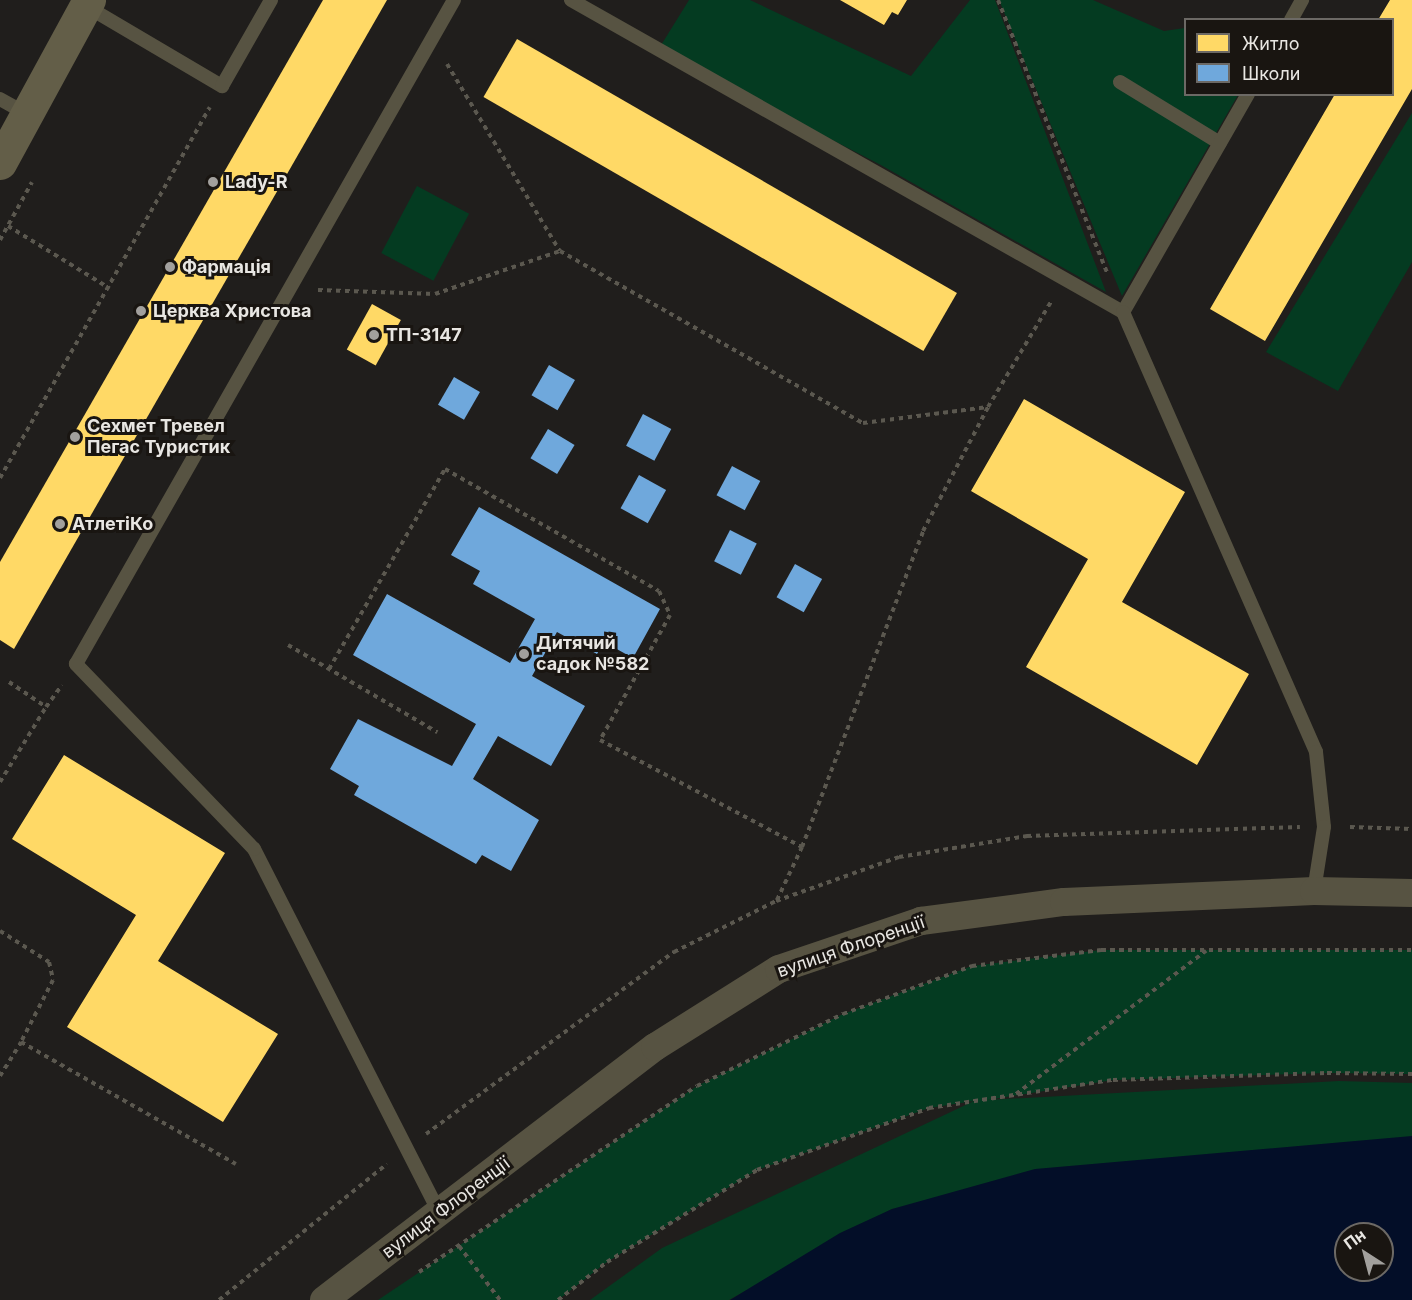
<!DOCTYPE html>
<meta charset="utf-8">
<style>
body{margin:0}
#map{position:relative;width:1412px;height:1300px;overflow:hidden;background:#201e1c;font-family:Inter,sans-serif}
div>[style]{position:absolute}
.green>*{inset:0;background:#043b21;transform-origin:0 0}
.water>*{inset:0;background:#030e28}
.homes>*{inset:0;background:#ffd966;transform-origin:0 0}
.schools>*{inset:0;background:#6fa8dc;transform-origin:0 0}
.path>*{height:4px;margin-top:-2px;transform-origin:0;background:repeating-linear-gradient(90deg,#5b584f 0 4.5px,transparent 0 9px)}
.lane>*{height:14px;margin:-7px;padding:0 7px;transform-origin:7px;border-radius:7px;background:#575342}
.street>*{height:28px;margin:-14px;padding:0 14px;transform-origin:14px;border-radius:14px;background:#575342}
.secondary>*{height:33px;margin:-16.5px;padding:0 16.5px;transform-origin:16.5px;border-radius:16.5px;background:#635e48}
.dots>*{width:16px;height:16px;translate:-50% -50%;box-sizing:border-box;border:3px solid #191511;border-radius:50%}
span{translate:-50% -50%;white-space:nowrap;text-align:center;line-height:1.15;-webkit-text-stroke:6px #191511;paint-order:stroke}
.poi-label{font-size:18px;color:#e8e6e2;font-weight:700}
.left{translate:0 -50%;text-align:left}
.street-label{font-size:18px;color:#e8e6e2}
.legend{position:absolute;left:1184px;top:18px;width:210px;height:78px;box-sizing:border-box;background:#191511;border:2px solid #6c6965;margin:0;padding:8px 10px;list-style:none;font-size:18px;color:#e8e6e2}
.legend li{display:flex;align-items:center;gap:12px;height:30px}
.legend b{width:30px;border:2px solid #6c6965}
.north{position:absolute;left:1334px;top:1222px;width:60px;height:60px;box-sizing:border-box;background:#191511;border:2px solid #6c6965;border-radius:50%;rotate:324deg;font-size:16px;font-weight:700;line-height:24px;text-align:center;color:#e8e6e2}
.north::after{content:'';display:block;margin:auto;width:21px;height:27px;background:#a2a09d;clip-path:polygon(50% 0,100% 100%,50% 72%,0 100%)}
</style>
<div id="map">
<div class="green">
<i style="clip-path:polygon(689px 0,750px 0,911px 76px,970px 0,995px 0,1106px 292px,879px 164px,658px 50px)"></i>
<i style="clip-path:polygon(999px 0,1093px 0,1164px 31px,1185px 28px,1186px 94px,1238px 95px,1122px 296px)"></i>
<i style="clip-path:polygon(1412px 113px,1412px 262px,1338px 391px,1266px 352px)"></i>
<i style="left:417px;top:186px;width:59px;height:76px;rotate:28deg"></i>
<i style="clip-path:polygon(1101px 950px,1412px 950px,1412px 1074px,1327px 1073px,1113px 1080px,987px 1100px,1339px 1081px,1412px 1083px,1412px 1159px,892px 1209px,729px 1300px,590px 1300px,662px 1248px,974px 1101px,929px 1108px,757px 1170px,607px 1262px,558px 1300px,378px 1300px,697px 1086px,843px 1014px,972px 966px)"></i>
</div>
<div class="water">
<i style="clip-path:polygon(evenodd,1412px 1136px,1412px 1300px,730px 1300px,840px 1233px,892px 1209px,1035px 1169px,1412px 1136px,1346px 1234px,1382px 1234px,1382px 1270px,1346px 1270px,1346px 1234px)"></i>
</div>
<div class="homes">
<i style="clip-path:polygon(323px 0,387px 0,14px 649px,0 640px,0 562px)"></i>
<i style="clip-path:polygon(840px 0,907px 0,898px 15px,892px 12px,884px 25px)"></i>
<i style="clip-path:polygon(1390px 0,1412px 0,1412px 89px,1265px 341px,1210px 309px,1335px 94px,1392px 94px,1392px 20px,1378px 20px)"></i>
<i style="left:517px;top:39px;width:508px;height:67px;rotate:30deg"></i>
<i style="left:372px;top:304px;width:33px;height:52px;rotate:29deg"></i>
<i style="clip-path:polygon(1024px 399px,1185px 492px,1122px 602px,1249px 674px,1197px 765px,1026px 667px,1088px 559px,971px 491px)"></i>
<i style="clip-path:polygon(64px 755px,225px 853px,158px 961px,278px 1034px,223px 1122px,67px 1027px,136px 915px,12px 839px)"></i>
</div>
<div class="schools">
<i style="left:549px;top:365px;width:30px;height:35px;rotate:30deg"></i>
<i style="left:454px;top:377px;width:30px;height:32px;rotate:30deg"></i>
<i style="left:643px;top:414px;width:32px;height:36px;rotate:28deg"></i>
<i style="left:548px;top:429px;width:31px;height:34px;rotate:31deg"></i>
<i style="left:732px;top:466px;width:32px;height:33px;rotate:28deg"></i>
<i style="left:639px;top:475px;width:31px;height:38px;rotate:29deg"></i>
<i style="clip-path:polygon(479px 507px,660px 609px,633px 658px,604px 642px,597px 654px,557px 632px,532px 676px,585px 706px,551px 766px,498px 736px,473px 779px,539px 820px,511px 871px,482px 855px,476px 864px,354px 795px,359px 786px,330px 769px,358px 719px,452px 766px,476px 724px,353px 655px,387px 594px,510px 663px,535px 619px,473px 584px,480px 571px,451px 555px)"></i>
<i style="left:730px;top:530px;width:30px;height:35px;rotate:27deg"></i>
<i style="left:795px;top:564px;width:31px;height:38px;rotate:29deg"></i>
</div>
<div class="path">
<i style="left:998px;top:0;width:293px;rotate:68.2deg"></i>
<i style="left:447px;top:64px;width:218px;rotate:58.9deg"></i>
<i style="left:8px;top:226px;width:119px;rotate:31.5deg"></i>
<i style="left:0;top:240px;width:66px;rotate:-61.1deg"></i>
<i style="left:318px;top:290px;width:117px;rotate:2deg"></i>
<i style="left:435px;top:294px;width:132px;rotate:-19deg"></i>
<i style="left:560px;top:251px;width:348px;rotate:29.6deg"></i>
<i style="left:863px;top:423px;width:126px;rotate:-7.3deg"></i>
<i style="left:988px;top:407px;width:125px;rotate:-59.1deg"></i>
<i style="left:0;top:478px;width:426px;rotate:-60.5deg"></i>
<i style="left:288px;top:645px;width:173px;rotate:30.3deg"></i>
<i style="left:329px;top:669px;width:231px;rotate:-59.9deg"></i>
<i style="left:445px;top:469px;width:246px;rotate:29.7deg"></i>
<i style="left:659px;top:591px;width:26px;rotate:65deg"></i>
<i style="left:670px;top:615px;width:143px;rotate:119.2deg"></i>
<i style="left:600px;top:740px;width:229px;rotate:27.9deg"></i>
<i style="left:802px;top:847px;width:59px;rotate:115.3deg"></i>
<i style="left:9px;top:682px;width:45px;rotate:34deg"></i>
<i style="left:46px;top:707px;width:27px;rotate:-54deg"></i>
<i style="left:0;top:782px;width:88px;rotate:-58.5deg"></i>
<i style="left:1350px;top:827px;width:62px;rotate:1.8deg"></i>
<i style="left:802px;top:847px;width:338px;rotate:-69deg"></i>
<i style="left:923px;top:531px;width:140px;rotate:-62.3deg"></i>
<i style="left:0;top:931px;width:58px;rotate:32.3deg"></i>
<i style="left:49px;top:962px;width:18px;rotate:77deg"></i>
<i style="left:53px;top:980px;width:70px;rotate:117.3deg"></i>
<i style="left:0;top:1076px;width:40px;rotate:-58deg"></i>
<i style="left:21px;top:1042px;width:247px;rotate:29.6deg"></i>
<i style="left:1016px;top:1094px;width:238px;rotate:-37deg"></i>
<i style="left:426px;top:1134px;width:308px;rotate:-36.3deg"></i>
<i style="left:674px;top:952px;width:114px;rotate:-26.6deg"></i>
<i style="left:776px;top:901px;width:131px;rotate:-19.7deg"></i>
<i style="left:899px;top:857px;width:130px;rotate:-9.3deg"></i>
<i style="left:1027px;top:836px;width:273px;rotate:-1.9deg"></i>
<i style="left:459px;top:1246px;width:68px;rotate:52.8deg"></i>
<i style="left:419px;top:1272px;width:334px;rotate:-33.8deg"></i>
<i style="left:697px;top:1086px;width:163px;rotate:-26.3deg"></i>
<i style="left:843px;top:1014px;width:138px;rotate:-20.4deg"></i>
<i style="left:972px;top:966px;width:130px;rotate:-7.1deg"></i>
<i style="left:1101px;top:950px;width:311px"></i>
<i style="left:219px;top:1300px;width:216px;rotate:-39deg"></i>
<i style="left:558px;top:1300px;width:62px;rotate:-37.8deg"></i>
<i style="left:607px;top:1262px;width:176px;rotate:-31.5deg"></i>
<i style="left:757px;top:1170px;width:183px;rotate:-19.8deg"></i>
<i style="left:929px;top:1108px;width:186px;rotate:-8.7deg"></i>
<i style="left:1113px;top:1080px;width:214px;rotate:-1.9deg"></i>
<i style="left:1327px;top:1073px;width:85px;rotate:0.7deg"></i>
</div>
<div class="lane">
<i style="left:571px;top:0;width:634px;rotate:29.48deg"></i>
<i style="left:86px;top:6px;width:158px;rotate:30.5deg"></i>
<i style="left:222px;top:86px;width:99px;rotate:-60.3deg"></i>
<i style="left:1291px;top:20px;width:23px;rotate:-61deg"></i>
<i style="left:1120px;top:82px;width:117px;rotate:31.4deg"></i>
<i style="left:1248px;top:94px;width:251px;rotate:119.8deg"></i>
<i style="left:1123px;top:312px;width:480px;rotate:66.3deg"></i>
<i style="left:1316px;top:752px;width:75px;rotate:83.9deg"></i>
<i style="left:1324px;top:827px;width:65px;rotate:98.9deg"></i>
<i style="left:0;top:99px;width:31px;rotate:29deg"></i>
<i style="left:440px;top:1214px;width:410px;rotate:-117deg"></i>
<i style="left:254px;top:849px;width:257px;rotate:-133.9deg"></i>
<i style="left:76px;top:664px;width:764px;rotate:-60.35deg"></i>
</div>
<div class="street">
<i style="left:324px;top:1300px;width:417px;rotate:-37.4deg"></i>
<i style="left:655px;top:1047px;width:146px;rotate:-32.2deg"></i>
<i style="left:779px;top:969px;width:150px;rotate:-18.7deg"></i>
<i style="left:921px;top:921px;width:144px;rotate:-7.6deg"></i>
<i style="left:1064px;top:902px;width:250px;rotate:-2.5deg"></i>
<i style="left:1314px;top:891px;width:98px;rotate:1.2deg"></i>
</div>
<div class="secondary">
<i style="left:0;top:163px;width:186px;rotate:-61.4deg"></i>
</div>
<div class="dots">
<i style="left:213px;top:182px;background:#a2a09d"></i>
<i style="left:170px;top:267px;background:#a2a09d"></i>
<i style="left:141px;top:311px;background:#a2a09d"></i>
<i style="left:374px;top:335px;background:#a2a09d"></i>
<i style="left:75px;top:437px;background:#a2a09d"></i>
<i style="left:60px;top:524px;background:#a2a09d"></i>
<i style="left:524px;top:654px;background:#a2a09d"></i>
</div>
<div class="poi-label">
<span class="left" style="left:225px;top:182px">Lady-R</span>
<span class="left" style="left:182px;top:267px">Фармація</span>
<span class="left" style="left:153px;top:311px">Церква Христова</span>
<span class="left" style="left:386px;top:335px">ТП-3147</span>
<span class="left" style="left:87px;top:437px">Сехмет Тревел<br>Пегас Туристик</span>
<span class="left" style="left:72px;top:524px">АтлетіКо</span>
<span class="left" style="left:536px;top:654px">Дитячий<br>садок №582</span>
</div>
<div class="street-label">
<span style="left:851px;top:947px;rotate:-19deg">вулиця Флоренції</span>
<span style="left:446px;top:1208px;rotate:-37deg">вулиця Флоренції</span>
</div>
<ul class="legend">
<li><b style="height:16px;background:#ffd966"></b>Житло</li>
<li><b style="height:16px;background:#6fa8dc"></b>Школи</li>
</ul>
<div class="north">Пн</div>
</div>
